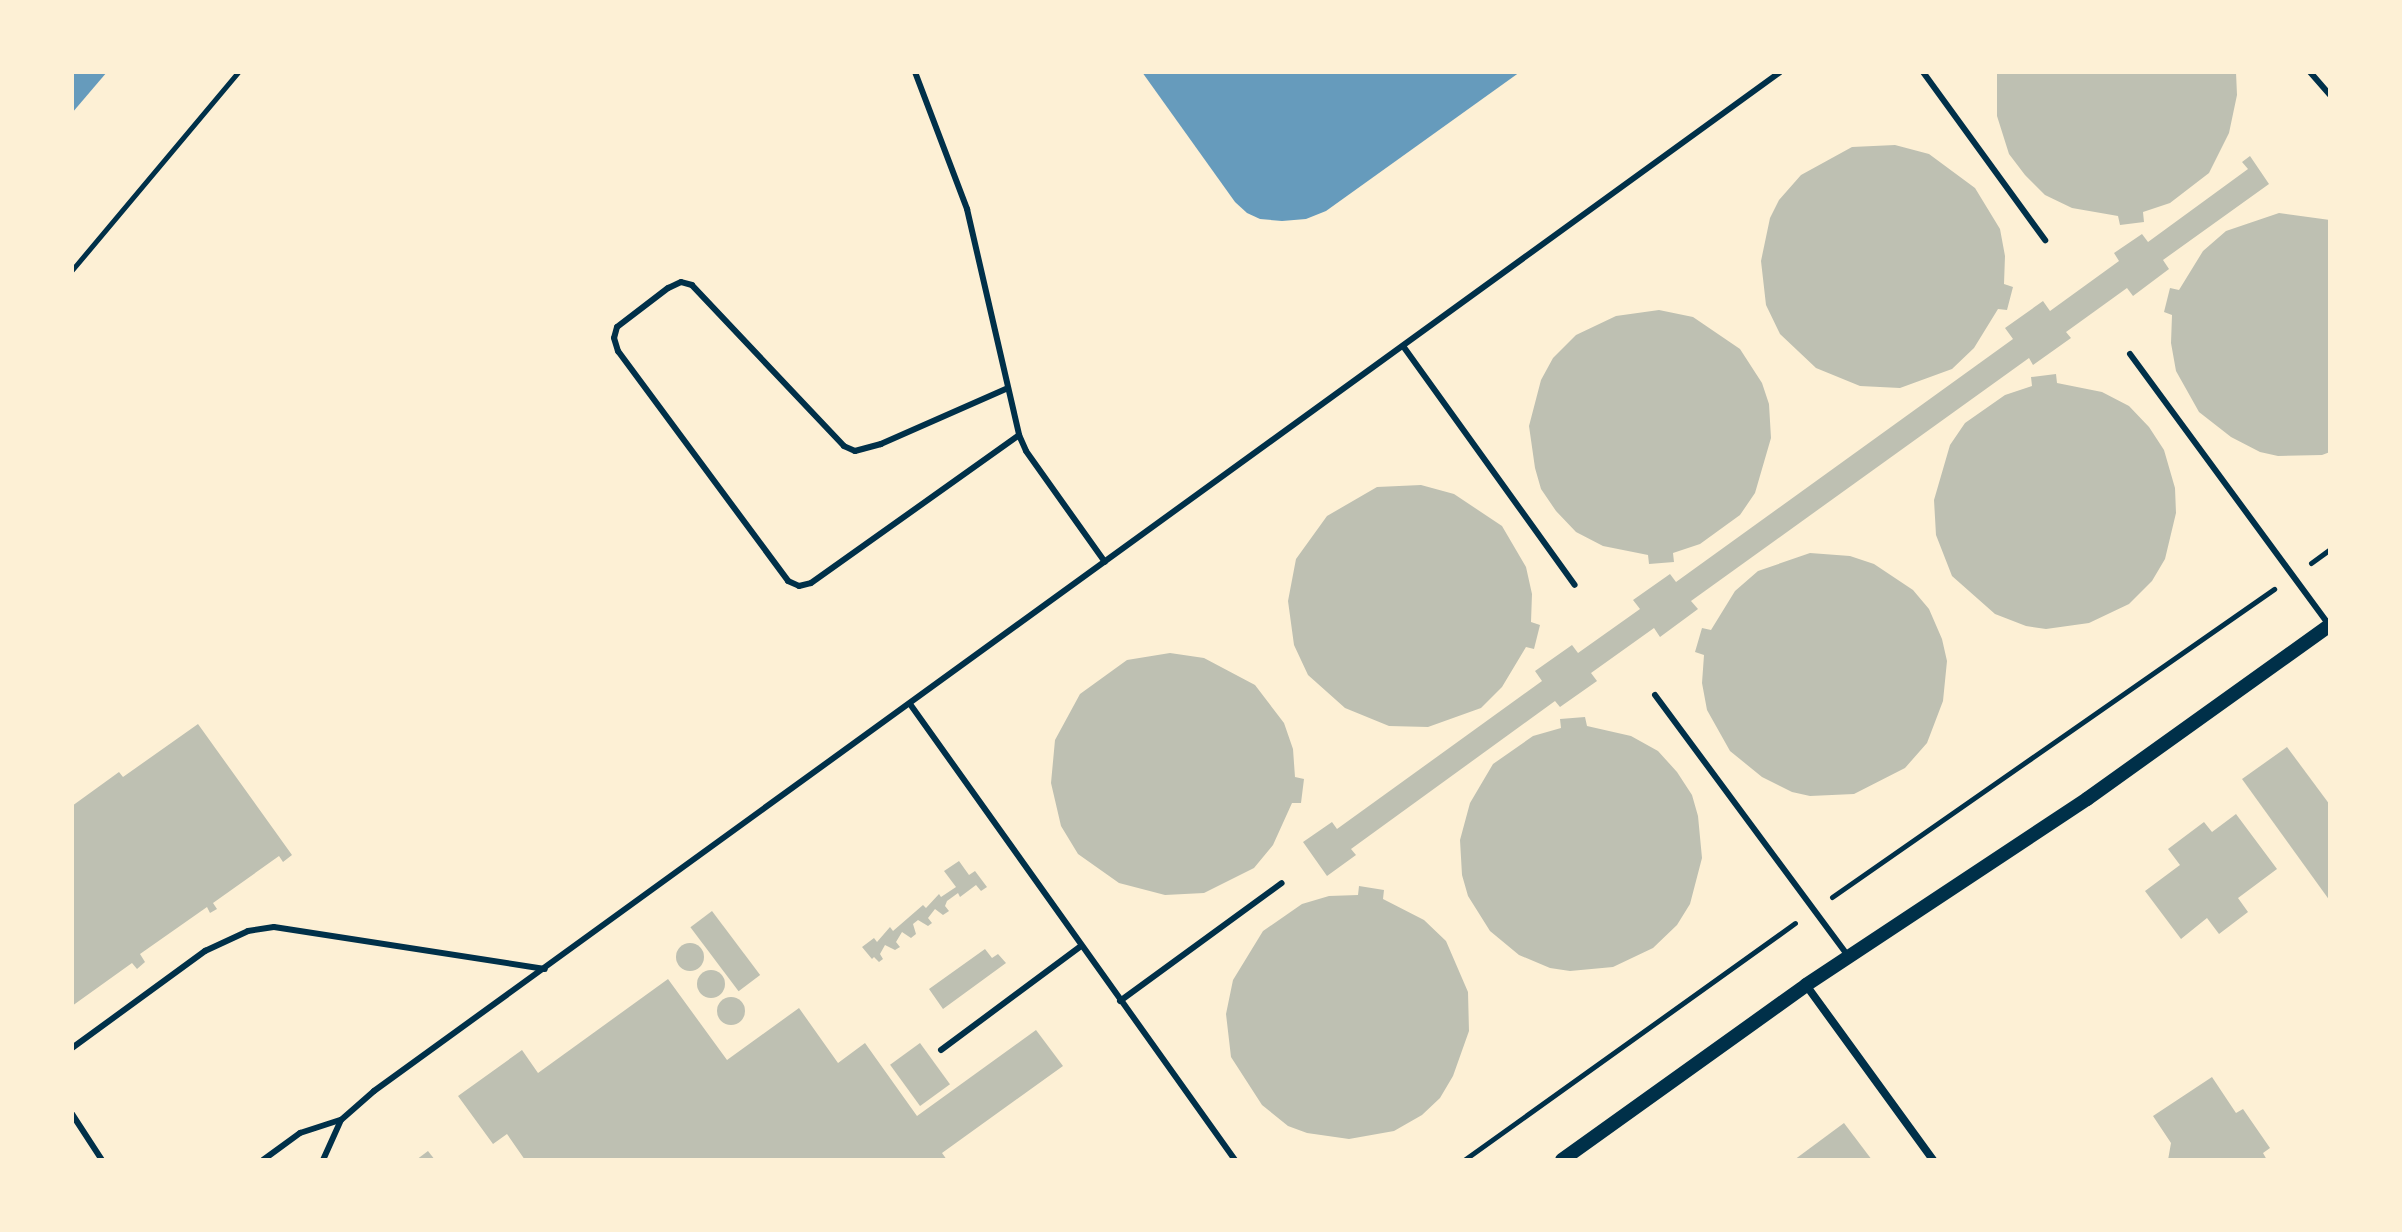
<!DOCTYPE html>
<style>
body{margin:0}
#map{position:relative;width:2402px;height:1232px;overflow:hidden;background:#fdf0d5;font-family:"Asap Condensed",sans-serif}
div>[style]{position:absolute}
.water>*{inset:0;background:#669bbc}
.building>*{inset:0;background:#bec0b2;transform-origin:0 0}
.round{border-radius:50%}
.path>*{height:5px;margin:-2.5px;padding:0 2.5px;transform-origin:2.5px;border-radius:2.5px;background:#003049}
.service>*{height:6px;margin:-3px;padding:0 3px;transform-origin:3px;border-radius:3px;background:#003049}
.minor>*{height:8px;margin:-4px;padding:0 4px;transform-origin:4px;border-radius:4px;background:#003049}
.tertiary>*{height:14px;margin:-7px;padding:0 7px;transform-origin:7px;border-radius:7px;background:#003049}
span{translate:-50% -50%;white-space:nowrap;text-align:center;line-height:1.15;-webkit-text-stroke:7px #fdf0d5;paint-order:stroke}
.frame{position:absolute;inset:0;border:74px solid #fdf0d5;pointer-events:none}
</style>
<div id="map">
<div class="water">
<i style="clip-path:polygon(72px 72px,107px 72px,72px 113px)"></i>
<i style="clip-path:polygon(1142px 72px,1520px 72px,1326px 211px,1306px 219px,1282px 221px,1260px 219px,1247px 213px,1235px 202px)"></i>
</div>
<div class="building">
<i style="clip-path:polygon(1997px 72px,2236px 72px,2237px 95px,2229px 133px,2209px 173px,2170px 203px,2143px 212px,2144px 222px,2120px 225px,2118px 216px,2072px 208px,2045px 195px,2025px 175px,2009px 154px,1997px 116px)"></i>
<i style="clip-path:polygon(1895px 145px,1929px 154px,1975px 188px,2000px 229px,2005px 256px,2004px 284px,2013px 287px,2007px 310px,1998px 309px,1974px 348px,1952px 369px,1900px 388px,1860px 386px,1816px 368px,1780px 334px,1766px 305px,1761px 261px,1770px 218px,1779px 200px,1801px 175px,1852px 147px)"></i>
<i style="clip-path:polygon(2250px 156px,2269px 184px,2163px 260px,2169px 269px,2133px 296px,2127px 288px,2066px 332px,2071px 338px,2033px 365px,2029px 358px,1691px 601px,1698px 609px,1660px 637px,1654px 628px,1591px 673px,1597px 681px,1560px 707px,1555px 701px,1351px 849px,1356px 855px,1327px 876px,1303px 842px,1332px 822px,1337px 829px,1542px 681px,1535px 671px,1572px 645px,1578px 653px,1640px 609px,1633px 600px,1670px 574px,1676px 582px,2013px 339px,2005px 328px,2043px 301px,2050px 311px,2119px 261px,2114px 253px,2142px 234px,2148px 242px,2248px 169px,2242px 162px)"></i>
<i style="clip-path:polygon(2279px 213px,2330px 220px,2330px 452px,2322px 455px,2278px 456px,2260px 452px,2231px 437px,2199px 412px,2176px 371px,2171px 343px,2172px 315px,2164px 312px,2170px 288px,2179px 290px,2203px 251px,2226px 231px)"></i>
<i style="clip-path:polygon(1659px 310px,1693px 317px,1740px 349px,1762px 383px,1769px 404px,1771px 438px,1755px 493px,1740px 515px,1700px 544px,1673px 553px,1674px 562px,1649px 564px,1648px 555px,1603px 546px,1576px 532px,1556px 511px,1541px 489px,1535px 468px,1529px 426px,1541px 380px,1553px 358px,1576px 335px,1616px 316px)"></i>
<i style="clip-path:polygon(2056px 374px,2057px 383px,2102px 392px,2129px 406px,2149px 427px,2164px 450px,2175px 488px,2176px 513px,2165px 559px,2152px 581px,2129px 604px,2089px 623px,2046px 629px,2026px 626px,1995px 614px,1952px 576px,1936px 535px,1934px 500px,1950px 445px,1965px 423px,2005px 395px,2032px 386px,2031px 377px)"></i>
<i style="clip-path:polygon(1421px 485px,1454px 494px,1502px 526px,1526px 567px,1532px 594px,1531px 622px,1540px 625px,1534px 649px,1526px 647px,1502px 687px,1481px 708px,1428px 727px,1389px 726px,1345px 708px,1308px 675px,1294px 645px,1288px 601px,1296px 559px,1327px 516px,1377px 487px)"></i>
<i style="clip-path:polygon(1810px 553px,1850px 556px,1874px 564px,1913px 590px,1929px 609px,1942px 639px,1947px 661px,1943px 701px,1927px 743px,1905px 768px,1854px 794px,1810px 796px,1792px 792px,1762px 777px,1730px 751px,1707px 710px,1702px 683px,1704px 655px,1695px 652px,1702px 628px,1711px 630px,1735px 591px,1758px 571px)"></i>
<i style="clip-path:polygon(1170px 653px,1204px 658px,1255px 685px,1284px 723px,1293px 749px,1295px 777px,1304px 779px,1301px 803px,1292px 803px,1273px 845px,1254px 868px,1204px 893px,1165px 895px,1119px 883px,1078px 854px,1061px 826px,1051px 783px,1055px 740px,1080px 694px,1127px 660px)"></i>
<i style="clip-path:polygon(1585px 717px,1587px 726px,1631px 736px,1658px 751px,1677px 772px,1692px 795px,1698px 816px,1702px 858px,1690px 904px,1677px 925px,1653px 948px,1613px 967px,1570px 971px,1550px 968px,1519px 955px,1490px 931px,1468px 896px,1462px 875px,1460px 840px,1470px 803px,1493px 764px,1533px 736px,1561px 728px,1560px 719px)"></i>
<i style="clip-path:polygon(198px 724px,292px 855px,283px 862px,279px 856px,213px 903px,217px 909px,210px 913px,207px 907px,140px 954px,145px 962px,137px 969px,132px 963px,72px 1006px,72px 806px,119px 772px,123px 777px)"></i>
<i style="clip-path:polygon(2287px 747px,2330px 805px,2330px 901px,2242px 779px)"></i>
<i style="clip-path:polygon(2236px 814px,2277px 869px,2238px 898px,2248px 912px,2219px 934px,2207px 918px,2181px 939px,2145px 891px,2180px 865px,2168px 849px,2204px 822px,2212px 832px)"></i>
<i style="clip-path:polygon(959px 861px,969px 875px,975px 871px,987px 887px,981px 891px,976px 885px,960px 897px,958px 893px,947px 901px,945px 906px,949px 911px,943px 915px,935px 909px,928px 918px,932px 923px,928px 926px,918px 920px,913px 924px,916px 934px,911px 938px,902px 932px,896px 942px,900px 947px,895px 950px,885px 945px,880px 954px,883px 959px,879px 962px,874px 957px,872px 959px,862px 947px,874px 938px,877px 942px,890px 927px,893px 931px,923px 905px,926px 908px,939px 894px,941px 897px,956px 887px,944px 871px)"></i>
<i style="clip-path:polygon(1359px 886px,1384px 890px,1383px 899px,1424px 920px,1446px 941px,1468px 992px,1469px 1031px,1453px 1076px,1440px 1098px,1422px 1115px,1394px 1131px,1349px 1139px,1307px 1133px,1288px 1126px,1262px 1105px,1231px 1057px,1226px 1014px,1233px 980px,1263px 931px,1302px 904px,1329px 896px,1358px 895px)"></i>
<i style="left:712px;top:911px;width:80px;height:27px;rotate:53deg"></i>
<i class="round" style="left:676px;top:943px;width:28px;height:28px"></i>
<i style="clip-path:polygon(985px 949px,992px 958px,998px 954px,1006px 963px,943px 1009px,929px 989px)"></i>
<i class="round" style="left:697px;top:970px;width:28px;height:28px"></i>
<i style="clip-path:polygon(668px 979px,727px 1060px,799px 1008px,838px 1063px,865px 1043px,917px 1116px,1036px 1030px,1063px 1066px,942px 1153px,947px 1160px,525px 1160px,507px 1134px,493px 1144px,458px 1096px,522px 1050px,538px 1073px)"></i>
<i class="round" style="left:717px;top:997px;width:28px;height:28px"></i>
<i style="left:920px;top:1043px;width:51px;height:37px;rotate:54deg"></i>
<i style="clip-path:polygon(2212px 1077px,2236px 1113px,2243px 1109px,2270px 1148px,2263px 1153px,2267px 1160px,2168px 1160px,2171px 1143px,2153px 1116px)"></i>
<i style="clip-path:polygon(1844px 1123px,1872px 1160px,1794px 1160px)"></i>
<i style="clip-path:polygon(428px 1151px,435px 1160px,416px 1160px)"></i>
</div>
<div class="path">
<i style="left:72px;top:270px;width:258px;rotate:-50deg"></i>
<i style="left:2311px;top:563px;width:24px;rotate:-36deg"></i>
<i style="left:1832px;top:897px;width:539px;rotate:-34.87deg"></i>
<i style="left:1464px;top:1160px;width:407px;rotate:-35.6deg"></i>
</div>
<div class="service">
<i style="left:915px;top:72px;width:147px;rotate:69.2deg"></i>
<i style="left:967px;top:209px;width:232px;rotate:77deg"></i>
<i style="left:1019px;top:435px;width:17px;rotate:66deg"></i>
<i style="left:1026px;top:451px;width:136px;rotate:54.6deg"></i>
<i style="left:1923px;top:72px;width:208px;rotate:54deg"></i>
<i style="left:2310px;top:72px;width:30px;rotate:49deg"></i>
<i style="left:1403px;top:346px;width:294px;rotate:54.3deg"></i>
<i style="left:2130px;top:354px;width:336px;rotate:53.7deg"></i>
<i style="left:1008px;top:388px;width:139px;rotate:156.2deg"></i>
<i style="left:881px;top:444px;width:27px;rotate:165deg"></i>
<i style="left:855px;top:451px;width:12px;rotate:-156deg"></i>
<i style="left:844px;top:446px;width:221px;rotate:-133.4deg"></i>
<i style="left:692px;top:285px;width:11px;rotate:-165deg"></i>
<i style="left:681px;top:282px;width:14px;rotate:155deg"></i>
<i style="left:668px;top:288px;width:64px;rotate:142.6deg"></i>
<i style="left:617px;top:327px;width:11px;rotate:105deg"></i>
<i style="left:614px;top:338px;width:14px;rotate:73deg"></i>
<i style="left:618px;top:351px;width:286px;rotate:53.5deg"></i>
<i style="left:788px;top:581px;width:12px;rotate:24deg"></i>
<i style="left:799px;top:586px;width:12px;rotate:-14deg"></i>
<i style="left:811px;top:583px;width:255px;rotate:-35.4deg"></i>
<i style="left:1655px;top:695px;width:325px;rotate:53.5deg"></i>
<i style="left:910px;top:704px;width:560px;rotate:54.52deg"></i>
<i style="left:1120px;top:1001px;width:200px;rotate:-36.1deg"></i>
<i style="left:72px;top:1048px;width:165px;rotate:-36.1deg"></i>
<i style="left:205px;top:951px;width:47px;rotate:-24.9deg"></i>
<i style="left:248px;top:931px;width:26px;rotate:-9deg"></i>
<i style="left:274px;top:927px;width:274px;rotate:8.8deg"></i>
<i style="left:941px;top:1050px;width:174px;rotate:-36.6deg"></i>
<i style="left:72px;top:1114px;width:55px;rotate:56.9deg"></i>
<i style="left:263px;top:1160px;width:46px;rotate:-36.1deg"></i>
<i style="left:300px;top:1133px;width:42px;rotate:-18deg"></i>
<i style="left:323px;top:1160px;width:44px;rotate:-65.8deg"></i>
<i style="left:341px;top:1120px;width:44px;rotate:-41.3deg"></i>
<i style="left:374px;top:1091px;width:1736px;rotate:-35.93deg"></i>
</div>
<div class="minor">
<i style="left:1806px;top:985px;width:216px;rotate:54deg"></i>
</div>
<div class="tertiary">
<i style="left:1562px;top:1160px;width:300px;rotate:-35.6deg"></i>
<i style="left:1806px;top:985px;width:337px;rotate:-33.5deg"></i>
<i style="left:2087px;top:799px;width:299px;rotate:-35.6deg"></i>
</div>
<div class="frame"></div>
</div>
